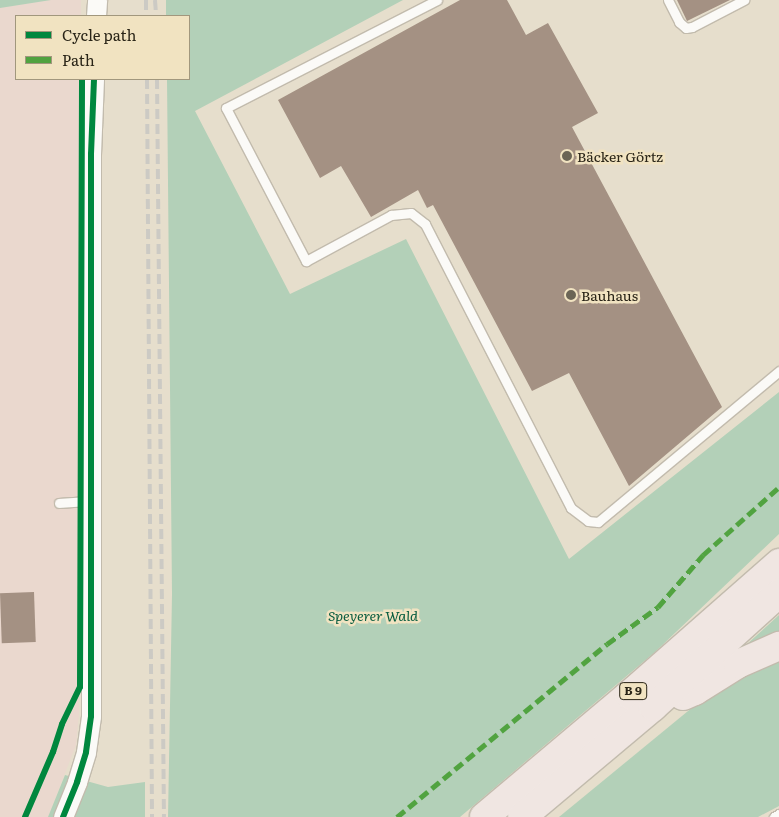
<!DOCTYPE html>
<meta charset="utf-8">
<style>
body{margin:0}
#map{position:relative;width:779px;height:817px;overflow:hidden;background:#e6decc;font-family:Literata,serif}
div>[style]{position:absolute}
.industrial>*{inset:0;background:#ead8ce}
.green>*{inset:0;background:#b3d0b8}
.building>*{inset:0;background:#a49183;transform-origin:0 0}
.roads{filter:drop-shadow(1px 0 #c2bbad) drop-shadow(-1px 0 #c2bbad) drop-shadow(0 1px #c2bbad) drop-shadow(0 -1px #c2bbad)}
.lane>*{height:9px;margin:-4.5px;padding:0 4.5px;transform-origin:4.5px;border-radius:4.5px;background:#fbfaf7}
.street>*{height:19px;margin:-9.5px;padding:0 9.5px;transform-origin:9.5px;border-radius:9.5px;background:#fbfaf7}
.highway>*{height:28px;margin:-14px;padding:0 14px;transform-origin:14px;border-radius:14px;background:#f0e6e2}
.rail>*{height:4px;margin-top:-2px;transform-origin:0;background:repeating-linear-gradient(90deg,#cccac4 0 10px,transparent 0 15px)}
.quiet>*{height:5px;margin-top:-2.5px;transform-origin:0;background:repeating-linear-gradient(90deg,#51a340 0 10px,transparent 0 15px)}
.cycleway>*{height:6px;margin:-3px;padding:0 3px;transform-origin:3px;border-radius:3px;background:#00873e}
.dots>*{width:14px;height:14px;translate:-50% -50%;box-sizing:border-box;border:2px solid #f1e3c1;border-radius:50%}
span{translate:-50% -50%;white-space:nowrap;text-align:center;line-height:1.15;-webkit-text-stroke:5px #f1e3c1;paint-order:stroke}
.shield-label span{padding:1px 4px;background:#f1e3c1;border:1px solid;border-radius:4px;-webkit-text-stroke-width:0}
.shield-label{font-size:12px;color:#292417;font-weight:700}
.poi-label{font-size:14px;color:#292417}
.left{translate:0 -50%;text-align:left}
.park-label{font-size:14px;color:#095d40;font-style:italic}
.legend{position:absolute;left:15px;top:15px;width:175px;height:65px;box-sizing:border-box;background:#f1e3c1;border:1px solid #a1977d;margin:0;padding:6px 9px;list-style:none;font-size:15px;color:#292417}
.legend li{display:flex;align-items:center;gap:10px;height:25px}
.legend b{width:25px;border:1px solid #a1977d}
</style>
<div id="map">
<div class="industrial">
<i style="clip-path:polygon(0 0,81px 0,81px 16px,16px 16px,16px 79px,82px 79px,79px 715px,76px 745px,48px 817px,0 817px)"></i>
</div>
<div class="green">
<i style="clip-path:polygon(0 0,51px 0,0 8px)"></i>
<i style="clip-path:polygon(166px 0,403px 0,195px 111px,290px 294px,406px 239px,569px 559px,779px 392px,779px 534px,655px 652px,460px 817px,168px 817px,172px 594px,167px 79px,189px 79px,189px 16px,166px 16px)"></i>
<i style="clip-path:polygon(779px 615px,779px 632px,751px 646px,746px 645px)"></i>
<i style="clip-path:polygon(779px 656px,779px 806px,758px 817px,559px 817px,699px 702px)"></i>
<i style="clip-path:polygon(65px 775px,108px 787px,145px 782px,145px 817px,48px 817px)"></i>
</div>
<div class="building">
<i style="clip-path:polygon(460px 0,507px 0,526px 35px,548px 23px,598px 113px,572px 127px,722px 407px,629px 486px,569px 373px,532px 391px,433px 205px,427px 208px,418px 190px,371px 217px,341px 166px,320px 178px,278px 100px)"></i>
<i style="clip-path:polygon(677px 0,730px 0,687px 21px)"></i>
<i style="left:34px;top:592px;width:50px;height:34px;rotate:88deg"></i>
</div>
<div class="roads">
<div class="lane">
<i style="left:437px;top:0;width:237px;rotate:152.9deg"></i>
<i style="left:226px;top:108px;width:173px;rotate:62.4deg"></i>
<i style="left:306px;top:261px;width:97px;rotate:-28.4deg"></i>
<i style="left:391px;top:215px;width:20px;rotate:-6deg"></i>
<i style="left:411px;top:213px;width:18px;rotate:38deg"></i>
<i style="left:425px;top:224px;width:319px;rotate:62.8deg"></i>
<i style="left:571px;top:508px;width:21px;rotate:37deg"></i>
<i style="left:588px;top:521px;width:10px;rotate:6deg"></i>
<i style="left:598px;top:522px;width:236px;rotate:-39.8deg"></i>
<i style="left:668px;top:0;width:25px;rotate:63deg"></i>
<i style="left:679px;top:22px;width:9px;rotate:41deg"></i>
<i style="left:686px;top:28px;width:6px;rotate:-9deg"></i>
<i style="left:692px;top:27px;width:59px;rotate:-27.4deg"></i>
<i style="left:59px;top:503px;width:32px;rotate:-4deg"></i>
<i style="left:774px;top:817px;width:6px;rotate:-31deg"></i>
</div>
<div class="street">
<i style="left:96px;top:16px;width:16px;rotate:-86deg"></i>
<i style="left:63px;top:817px;width:38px;rotate:-68deg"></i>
<i style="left:77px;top:782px;width:31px;rotate:-73deg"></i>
<i style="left:86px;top:752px;width:36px;rotate:-82deg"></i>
<i style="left:91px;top:716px;width:562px;rotate:-90deg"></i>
<i style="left:91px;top:154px;width:75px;rotate:-87.7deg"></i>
</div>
<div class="highway">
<i style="left:683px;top:696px;width:13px;rotate:-23deg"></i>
<i style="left:695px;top:691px;width:51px;rotate:-32.1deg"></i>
<i style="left:738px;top:664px;width:45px;rotate:-23.7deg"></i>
<i style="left:484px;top:817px;width:189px;rotate:-40.1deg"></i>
<i style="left:629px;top:695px;width:200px;rotate:-41.3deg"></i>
<i style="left:522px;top:817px;width:171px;rotate:-40deg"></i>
<i style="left:653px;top:707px;width:170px;rotate:-42.1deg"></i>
</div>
</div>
<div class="rail">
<i style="left:146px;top:0;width:16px;rotate:90deg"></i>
<i style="left:155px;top:0;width:16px;rotate:86deg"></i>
<i style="left:147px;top:79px;width:738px;rotate:89.61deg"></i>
<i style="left:157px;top:79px;width:738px;rotate:89.46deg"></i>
</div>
<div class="quiet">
<i style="left:397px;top:817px;width:272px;rotate:-39.5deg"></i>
<i style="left:607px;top:644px;width:63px;rotate:-36deg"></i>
<i style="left:658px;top:607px;width:69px;rotate:-49.1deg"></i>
<i style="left:703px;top:555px;width:102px;rotate:-41.8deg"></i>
</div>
<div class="cycleway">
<i style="left:25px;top:817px;width:71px;rotate:-66.7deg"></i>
<i style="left:53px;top:752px;width:29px;rotate:-72deg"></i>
<i style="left:62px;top:724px;width:41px;rotate:-64.1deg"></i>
<i style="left:80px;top:687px;width:608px;rotate:-89.81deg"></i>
<i style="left:63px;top:817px;width:38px;rotate:-68deg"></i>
<i style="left:77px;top:782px;width:31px;rotate:-73deg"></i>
<i style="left:86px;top:752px;width:36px;rotate:-82deg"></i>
<i style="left:91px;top:716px;width:562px;rotate:-90deg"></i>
<i style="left:91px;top:154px;width:75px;rotate:-87.7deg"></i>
</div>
<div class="dots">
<i style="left:567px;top:156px;background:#6b6556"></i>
<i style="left:571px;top:295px;background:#6b6556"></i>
</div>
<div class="shield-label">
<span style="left:633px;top:691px">B 9</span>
</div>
<div class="poi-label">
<span class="left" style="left:577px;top:156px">Bäcker Görtz</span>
<span class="left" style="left:581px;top:295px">Bauhaus</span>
</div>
<div class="park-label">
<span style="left:373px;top:615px">Speyerer Wald</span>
</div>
<ul class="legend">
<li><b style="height:6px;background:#00873e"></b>Cycle path</li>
<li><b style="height:6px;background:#51a340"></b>Path</li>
</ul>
</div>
